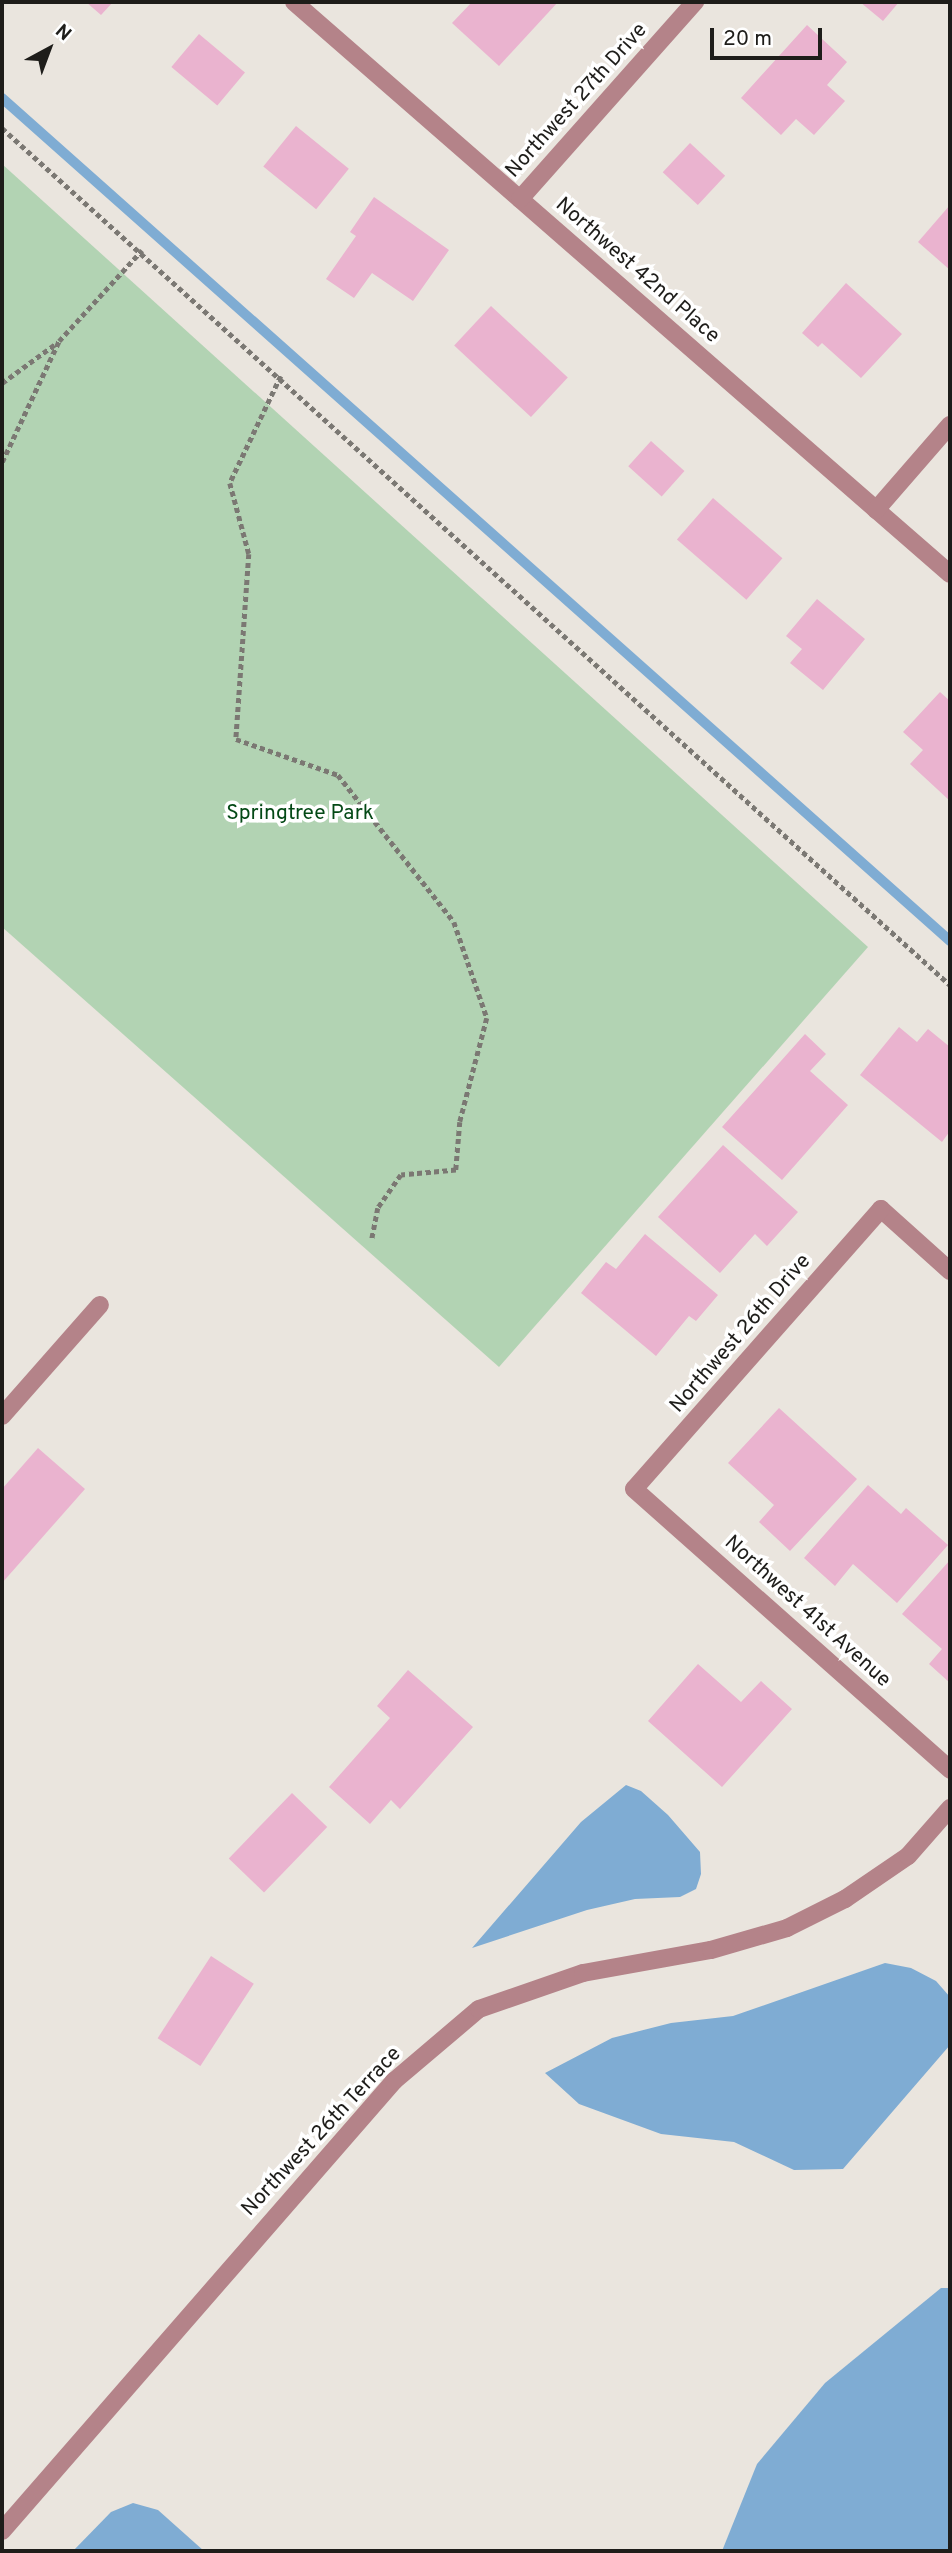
<!DOCTYPE html>
<style>
body{margin:0}
#map{position:relative;width:952px;height:2553px;overflow:hidden;background:#eae5de;font-family:Overpass,sans-serif}
div>[style]{position:absolute}
.green>*{inset:0;background:#b2d3b3}
.water>*{inset:0;background:#7facd3}
.stream>*{height:10px;margin:-5px;padding:0 5px;transform-origin:5px;border-radius:5px;background:#7facd3}
.building>*{inset:0;background:#eab3cf;transform-origin:0 0}
.path>*{height:4.5px;margin-top:-2.25px;transform-origin:0;background:repeating-linear-gradient(90deg,#7b7873 0 5px,transparent 0 8.5px)}
.lane>*{height:18px;margin:-9px;padding:0 9px;transform-origin:9px;border-radius:9px;background:#b48389}
.street>*{height:18px;margin:-9px;padding:0 9px;transform-origin:9px;border-radius:9px;background:#b48389}
span{translate:-50% -50%;white-space:nowrap;text-align:center;line-height:1.15;-webkit-text-stroke:7px #fff;paint-order:stroke}
.street-label{font-size:21px;color:#1e1d1a}
.park-label{font-size:21px;color:#044916}
.frame{position:absolute;inset:0;border:4px solid #1e1d1a;pointer-events:none}
.north{position:absolute;left:14px;top:14px;width:70px;height:70px;-webkit-text-stroke:5px #fff;paint-order:stroke;rotate:41deg;font-size:19px;font-weight:700;line-height:28px;text-align:center;color:#1e1d1a}
.north::after{content:'';display:block;margin:auto;width:24px;height:32px;background:#1e1d1a;clip-path:polygon(50% 0,100% 100%,50% 72%,0 100%)}
.scale{position:absolute;left:710px;top:28px;width:112px;height:32px;box-sizing:border-box;border:4px solid #1e1d1a;border-top:0;padding-left:9px;font-size:21px;line-height:24px;white-space:nowrap;color:#1e1d1a;-webkit-text-stroke:5px #fff;paint-order:stroke}
</style>
<div id="map">
<div class="green">
<i style="clip-path:polygon(2px 164px,868px 947px,499px 1367px,2px 927px)"></i>
</div>
<div class="water">
<i style="clip-path:polygon(626px 1785px,641px 1791px,668px 1815px,700px 1852px,701px 1874px,696px 1889px,680px 1897px,635px 1899px,587px 1910px,472px 1948px,581px 1822px)"></i>
<i style="clip-path:polygon(885px 1963px,911px 1968px,936px 1981px,950px 1997px,950px 2045px,843px 2169px,794px 2170px,734px 2142px,661px 2134px,579px 2104px,545px 2073px,612px 2038px,671px 2023px,733px 2016px)"></i>
<i style="clip-path:polygon(941px 2288px,950px 2288px,950px 2551px,722px 2551px,757px 2464px,825px 2383px)"></i>
<i style="clip-path:polygon(133px 2503px,158px 2510px,204px 2551px,73px 2551px,111px 2512px)"></i>
</div>
<div class="stream">
<i style="left:2px;top:98px;width:1269px;rotate:41.64deg"></i>
</div>
<div class="building">
<i style="clip-path:polygon(86px 2px,113px 2px,101px 15px)"></i>
<i style="clip-path:polygon(472px 2px,558px 2px,499px 66px,452px 23px)"></i>
<i style="clip-path:polygon(860px 2px,899px 2px,883px 21px)"></i>
<i style="clip-path:polygon(807px 25px,847px 62px,827px 85px,845px 101px,814px 135px,796px 119px,781px 135px,741px 98px)"></i>
<i style="left:199px;top:34px;width:60px;height:43px;rotate:40deg"></i>
<i style="left:296px;top:126px;width:68px;height:52px;rotate:39deg"></i>
<i style="left:690px;top:143px;width:48px;height:40px;rotate:43deg"></i>
<i style="clip-path:polygon(374px 197px,449px 250px,413px 301px,372px 273px,354px 298px,326px 279px,356px 236px,350px 232px)"></i>
<i style="clip-path:polygon(950px 205px,950px 270px,918px 242px)"></i>
<i style="clip-path:polygon(846px 283px,902px 334px,861px 378px,822px 343px,818px 347px,802px 333px)"></i>
<i style="left:491px;top:306px;width:105px;height:54px;rotate:43deg"></i>
<i style="left:651px;top:441px;width:45px;height:34px;rotate:42deg"></i>
<i style="left:713px;top:498px;width:92px;height:55px;rotate:41deg"></i>
<i style="clip-path:polygon(817px 599px,865px 639px,823px 690px,790px 663px,802px 649px,786px 636px)"></i>
<i style="clip-path:polygon(940px 692px,950px 701px,950px 801px,910px 764px,923px 750px,903px 732px)"></i>
<i style="clip-path:polygon(899px 1027px,917px 1042px,928px 1029px,950px 1047px,950px 1131px,942px 1142px,860px 1075px)"></i>
<i style="clip-path:polygon(805px 1034px,826px 1054px,810px 1071px,848px 1105px,782px 1180px,722px 1127px)"></i>
<i style="clip-path:polygon(723px 1145px,798px 1212px,767px 1246px,755px 1234px,720px 1273px,658px 1217px)"></i>
<i style="clip-path:polygon(645px 1234px,718px 1295px,696px 1321px,689px 1316px,656px 1356px,581px 1293px,606px 1262px,616px 1269px)"></i>
<i style="clip-path:polygon(779px 1408px,857px 1479px,790px 1551px,759px 1522px,774px 1505px,728px 1463px)"></i>
<i style="clip-path:polygon(38px 1448px,85px 1489px,2px 1583px,2px 1489px)"></i>
<i style="clip-path:polygon(868px 1485px,901px 1514px,906px 1508px,948px 1545px,897px 1603px,853px 1564px,835px 1586px,804px 1558px)"></i>
<i style="clip-path:polygon(950px 1560px,950px 1683px,929px 1664px,942px 1649px,902px 1614px)"></i>
<i style="clip-path:polygon(698px 1664px,741px 1702px,761px 1681px,792px 1709px,722px 1787px,648px 1721px)"></i>
<i style="clip-path:polygon(408px 1670px,473px 1727px,400px 1809px,391px 1800px,370px 1824px,329px 1787px,390px 1718px,377px 1706px)"></i>
<i style="left:292px;top:1793px;width:49px;height:91px;rotate:44deg"></i>
<i style="left:211px;top:1956px;width:51px;height:98px;rotate:33deg"></i>
</div>
<div class="path">
<i style="left:2px;top:128px;width:1278px;rotate:42.11deg"></i>
<i style="left:281px;top:376px;width:119px;rotate:115.5deg"></i>
<i style="left:230px;top:483px;width:73px;rotate:75deg"></i>
<i style="left:249px;top:554px;width:185px;rotate:94deg"></i>
<i style="left:236px;top:739px;width:108px;rotate:19.4deg"></i>
<i style="left:338px;top:775px;width:187px;rotate:51.7deg"></i>
<i style="left:454px;top:922px;width:102px;rotate:71deg"></i>
<i style="left:487px;top:1018px;width:107px;rotate:104.6deg"></i>
<i style="left:460px;top:1122px;width:48px;rotate:94.8deg"></i>
<i style="left:456px;top:1170px;width:55px;rotate:174.8deg"></i>
<i style="left:401px;top:1175px;width:40px;rotate:124.9deg"></i>
<i style="left:378px;top:1208px;width:32px;rotate:101deg"></i>
<i style="left:2px;top:383px;width:69px;rotate:-36.2deg"></i>
<i style="left:2px;top:462px;width:134px;rotate:-64.8deg"></i>
<i style="left:59px;top:341px;width:123px;rotate:-47.6deg"></i>
</div>
<div class="lane">
<i style="left:2px;top:1416px;width:148px;rotate:-48.6deg"></i>
</div>
<div class="street">
<i style="left:294px;top:2px;width:870px;rotate:41.09deg"></i>
<i style="left:520px;top:199px;width:264px;rotate:-48.4deg"></i>
<i style="left:876px;top:510px;width:113px;rotate:-49deg"></i>
<i style="left:950px;top:1271px;width:93px;rotate:-138.1deg"></i>
<i style="left:881px;top:1209px;width:373px;rotate:131.4deg"></i>
<i style="left:634px;top:1489px;width:423px;rotate:41.6deg"></i>
<i style="left:2px;top:2531px;width:597px;rotate:-48.94deg"></i>
<i style="left:394px;top:2081px;width:111px;rotate:-40.3deg"></i>
<i style="left:479px;top:2009px;width:110px;rotate:-19.1deg"></i>
<i style="left:583px;top:1973px;width:130px;rotate:-10.2deg"></i>
<i style="left:711px;top:1950px;width:79px;rotate:-16.1deg"></i>
<i style="left:787px;top:1928px;width:65px;rotate:-26.6deg"></i>
<i style="left:845px;top:1899px;width:76px;rotate:-34.3deg"></i>
<i style="left:908px;top:1856px;width:64px;rotate:-48.8deg"></i>
</div>
<div class="street-label">
<span style="left:577px;top:101px;rotate:-48deg">Northwest 27th Drive</span>
<span style="left:637px;top:271px;rotate:41deg">Northwest 42nd Place</span>
<span style="left:741px;top:1334px;rotate:-49deg">Northwest 26th Drive</span>
<span style="left:807px;top:1612px;rotate:42deg">Northwest 41st Avenue</span>
<span style="left:322px;top:2132px;rotate:-47deg">Northwest 26th Terrace</span>
</div>
<div class="park-label">
<span style="left:300px;top:814px">Springtree Park</span>
</div>
<div class="frame"></div>
<div class="north">N</div>
<div class="scale">20 m</div>
</div>
